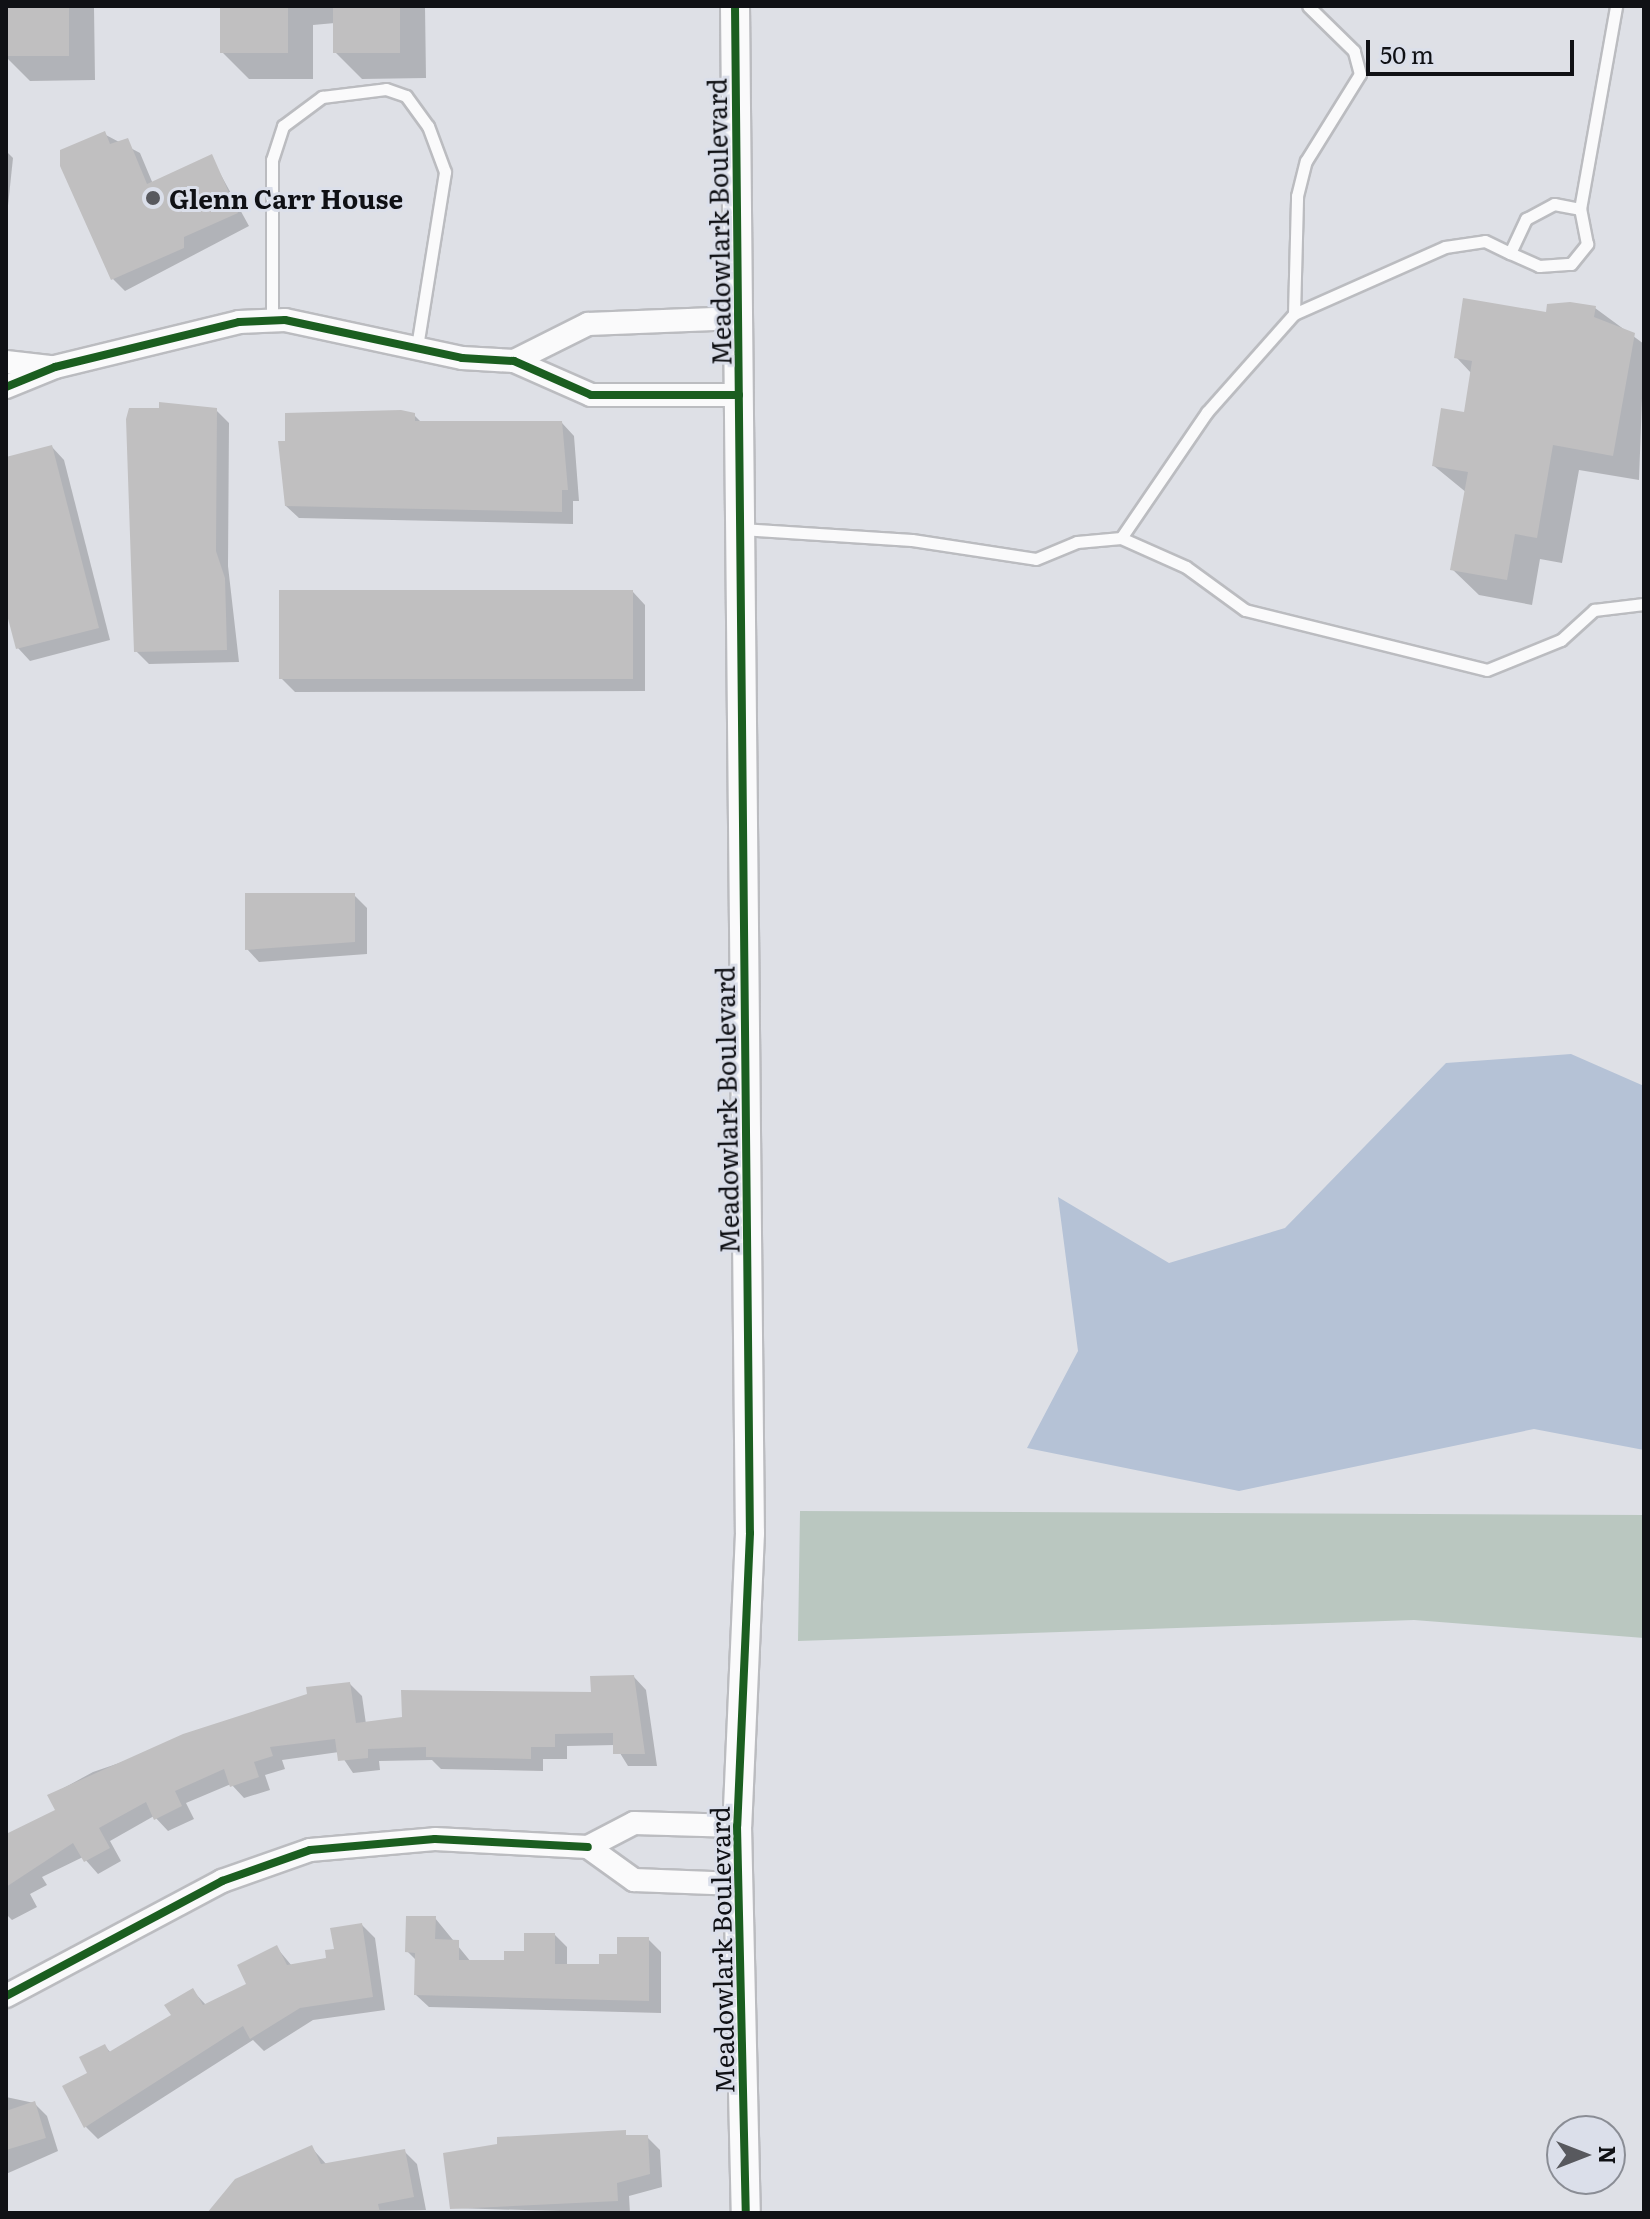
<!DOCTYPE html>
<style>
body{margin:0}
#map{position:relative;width:1650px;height:2219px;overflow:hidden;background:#dee0e6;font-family:Literata,serif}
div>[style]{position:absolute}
.green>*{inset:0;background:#bac7c0}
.water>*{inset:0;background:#b5c2d6}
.shadow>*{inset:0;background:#0003}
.building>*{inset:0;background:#c0bfc0;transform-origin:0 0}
.roads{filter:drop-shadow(2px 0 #bbbcc0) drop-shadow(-2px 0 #bbbcc0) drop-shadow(0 2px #bbbcc0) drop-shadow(0 -2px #bbbcc0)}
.service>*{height:11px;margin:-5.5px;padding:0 5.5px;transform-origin:5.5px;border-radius:5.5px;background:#fafafb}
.minor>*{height:22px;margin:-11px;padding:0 11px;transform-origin:11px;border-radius:11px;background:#fafafb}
.tertiary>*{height:28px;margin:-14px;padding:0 14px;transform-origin:14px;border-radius:14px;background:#fafafb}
.cycleway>*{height:8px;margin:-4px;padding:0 4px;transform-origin:4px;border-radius:4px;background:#1b5e20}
.dots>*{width:22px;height:22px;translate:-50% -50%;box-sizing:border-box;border:4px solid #dbdfea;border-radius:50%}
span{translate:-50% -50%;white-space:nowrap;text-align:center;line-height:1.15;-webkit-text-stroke:6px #dbdfea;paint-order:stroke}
.poi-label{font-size:26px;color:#101115;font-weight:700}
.left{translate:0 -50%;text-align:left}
.street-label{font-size:26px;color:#101115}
.frame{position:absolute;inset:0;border:8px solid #101115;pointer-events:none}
.north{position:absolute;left:1546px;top:2115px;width:80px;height:80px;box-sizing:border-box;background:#dbdfea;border:2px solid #8a8d95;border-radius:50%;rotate:90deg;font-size:22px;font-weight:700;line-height:32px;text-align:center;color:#101115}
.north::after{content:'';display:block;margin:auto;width:28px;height:36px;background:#58595e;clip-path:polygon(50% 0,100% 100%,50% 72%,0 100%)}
.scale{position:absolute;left:1366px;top:40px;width:208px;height:36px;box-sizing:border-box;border:4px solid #101115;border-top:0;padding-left:10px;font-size:24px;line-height:28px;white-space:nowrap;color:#101115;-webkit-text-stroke:6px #dbdfea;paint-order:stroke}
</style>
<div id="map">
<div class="green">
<i style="clip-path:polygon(800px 1511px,1644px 1515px,1644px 1638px,1414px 1620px,798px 1641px)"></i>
</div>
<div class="water">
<i style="clip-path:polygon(1571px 1054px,1644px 1086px,1644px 1450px,1534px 1429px,1239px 1491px,1027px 1448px,1078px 1351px,1058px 1197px,1169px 1263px,1285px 1228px,1446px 1063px)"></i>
</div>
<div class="shadow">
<i style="clip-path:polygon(6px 6px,139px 6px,94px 7px,95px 80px,30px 81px,6px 57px)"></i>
<i style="clip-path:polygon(223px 6px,425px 6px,426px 78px,362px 79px,336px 53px,335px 23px,313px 25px,313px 79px,249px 79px,223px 53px)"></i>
<i style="clip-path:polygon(104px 134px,140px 153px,153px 184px,211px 157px,249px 226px,125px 291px,113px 279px)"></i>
<i style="clip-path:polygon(6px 151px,13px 158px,7px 215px,6px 215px)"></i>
<i style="clip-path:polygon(1595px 308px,1644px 344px,1639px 480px,1579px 470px,1562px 563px,1540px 559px,1532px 605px,1479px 595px,1452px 569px,1467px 493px,1434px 466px,1466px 414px,1472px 374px,1456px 357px,1548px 314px)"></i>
<i style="clip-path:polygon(131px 410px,216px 410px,229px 423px,228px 566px,239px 662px,149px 664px,136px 651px)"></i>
<i style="clip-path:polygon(414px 415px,422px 423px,562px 423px,574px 436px,579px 501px,573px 501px,573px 524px,299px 518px,286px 506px)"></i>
<i style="clip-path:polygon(52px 447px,64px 460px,110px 640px,30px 661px,18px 648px,6px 605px,6px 459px)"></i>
<i style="clip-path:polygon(633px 592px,645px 605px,645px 691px,295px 692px,282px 679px)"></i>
<i style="clip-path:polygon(354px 895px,367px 908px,367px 954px,259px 962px,247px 949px)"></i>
<i style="clip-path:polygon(634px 1677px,646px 1690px,657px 1766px,628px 1766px,615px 1745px,567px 1746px,567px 1759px,543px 1759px,543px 1771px,441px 1769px,432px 1760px,379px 1761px,380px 1770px,353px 1773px,339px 1752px,282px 1760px,285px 1769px,265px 1775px,270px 1790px,244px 1798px,231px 1784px,186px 1803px,194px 1819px,168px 1831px,154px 1816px,110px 1841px,121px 1861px,98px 1874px,83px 1857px,42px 1877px,47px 1885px,30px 1894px,37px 1907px,12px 1920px,6px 1914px,6px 1836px,57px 1811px,49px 1796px,93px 1772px,350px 1684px,362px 1696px,366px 1724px,593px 1694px)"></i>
<i style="clip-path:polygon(435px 1918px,471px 1962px,506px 1962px,555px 1935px,567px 1947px,567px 1966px,601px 1966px,648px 1939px,661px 1952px,661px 2013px,429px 2007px,416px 1995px,417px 1961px,407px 1951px)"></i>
<i style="clip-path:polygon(362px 1925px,375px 1938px,385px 2010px,313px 2020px,264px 2051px,253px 2040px,98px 2139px,86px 2127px,90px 2074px,105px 2046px,111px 2053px,173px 2016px,192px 1990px,207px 2006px,249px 1985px,277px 1948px,292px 1966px,329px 1960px)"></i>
<i style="clip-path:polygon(6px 2097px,34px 2103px,47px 2116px,58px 2151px,6px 2174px)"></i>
<i style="clip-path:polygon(647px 2137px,660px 2150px,662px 2187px,629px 2196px,630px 2213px,452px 2208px)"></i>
<i style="clip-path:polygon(311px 2147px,327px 2165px,404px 2151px,417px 2164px,426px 2210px,210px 2213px)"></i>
</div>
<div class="building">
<i style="left:6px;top:6px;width:63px;height:50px"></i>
<i style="left:220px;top:6px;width:68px;height:47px"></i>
<i style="left:333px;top:6px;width:67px;height:47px"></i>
<i style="clip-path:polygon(105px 131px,110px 144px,128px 138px,147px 184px,212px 154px,238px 213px,184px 237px,184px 248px,111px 280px,60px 166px,60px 150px)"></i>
<i style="clip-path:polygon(1463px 298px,1546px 312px,1547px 304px,1570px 302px,1596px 306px,1594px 317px,1635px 333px,1613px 456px,1553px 445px,1537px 538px,1515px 534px,1507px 580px,1450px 570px,1468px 472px,1432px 466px,1441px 408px,1464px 412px,1472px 361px,1454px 358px)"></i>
<i style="clip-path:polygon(159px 402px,217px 408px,216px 551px,225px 578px,227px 650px,134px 652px,126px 419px,129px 408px,159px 408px)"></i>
<i style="clip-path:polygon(401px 410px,415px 413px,415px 421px,562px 421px,568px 490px,562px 490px,562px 512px,285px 506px,278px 441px,285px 441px,285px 413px)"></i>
<i style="clip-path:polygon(52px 445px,99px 628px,16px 649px,6px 611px,6px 457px)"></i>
<i style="left:633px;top:590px;width:89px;height:354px;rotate:90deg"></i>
<i style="clip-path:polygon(245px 893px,355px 893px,355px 942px,245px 950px)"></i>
<i style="clip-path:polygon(634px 1675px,645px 1754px,613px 1754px,613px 1733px,555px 1734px,555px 1747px,531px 1747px,531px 1759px,426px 1757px,426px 1747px,368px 1749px,368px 1758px,338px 1761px,335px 1739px,270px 1747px,273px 1756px,254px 1762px,259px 1777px,230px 1787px,224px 1769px,175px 1791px,182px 1806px,154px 1820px,146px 1802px,99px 1828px,110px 1848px,84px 1862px,73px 1843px,6px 1887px,6px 1834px,55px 1810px,47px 1795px,183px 1734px,307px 1694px,306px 1687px,350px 1682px,356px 1723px,402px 1717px,401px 1690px,591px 1692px,590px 1676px)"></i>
<i style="clip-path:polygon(406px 1916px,436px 1916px,435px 1939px,459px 1940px,459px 1960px,504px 1960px,504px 1951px,524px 1951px,524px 1933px,555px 1933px,555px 1964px,599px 1964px,599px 1954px,617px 1954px,617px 1937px,649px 1937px,649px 2001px,414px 1995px,415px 1953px,405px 1952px)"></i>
<i style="clip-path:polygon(362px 1923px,373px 1997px,300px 2008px,250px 2039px,243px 2026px,84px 2128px,62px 2086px,87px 2073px,79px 2057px,105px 2044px,109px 2052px,171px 2015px,164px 2005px,193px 1988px,203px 2005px,246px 1984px,237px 1965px,277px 1945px,287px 1965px,326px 1958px,325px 1950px,334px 1949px,330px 1928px)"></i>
<i style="clip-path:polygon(35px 2101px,46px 2138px,6px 2150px,6px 2111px)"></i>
<i style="clip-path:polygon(626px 2130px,626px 2135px,648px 2135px,650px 2174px,617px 2183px,618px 2201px,450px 2209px,443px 2153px,497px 2144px,497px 2137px)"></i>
<i style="clip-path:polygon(312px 2145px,321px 2164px,405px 2149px,414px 2197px,378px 2204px,380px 2213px,207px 2213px,235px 2179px)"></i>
</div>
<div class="roads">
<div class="service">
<i style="left:1510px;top:253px;width:32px;rotate:24deg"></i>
<i style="left:1539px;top:266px;width:32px;rotate:-4deg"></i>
<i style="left:1571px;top:264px;width:26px;rotate:-51deg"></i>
<i style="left:1587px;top:244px;width:36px;rotate:-101deg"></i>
<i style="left:1294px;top:314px;width:165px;rotate:-23.9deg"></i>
<i style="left:1445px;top:247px;width:40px;rotate:-8.5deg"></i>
<i style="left:1485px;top:241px;width:28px;rotate:26deg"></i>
<i style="left:1510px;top:253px;width:38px;rotate:-65deg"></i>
<i style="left:1526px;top:219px;width:32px;rotate:-28deg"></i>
<i style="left:1554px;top:204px;width:26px;rotate:11deg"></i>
<i style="left:1580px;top:209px;width:206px;rotate:-79.9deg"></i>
<i style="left:272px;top:320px;width:160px;rotate:-90deg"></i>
<i style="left:272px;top:160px;width:36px;rotate:-72deg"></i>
<i style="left:283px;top:126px;width:49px;rotate:-36.6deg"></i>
<i style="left:322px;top:97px;width:64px;rotate:-7.1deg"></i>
<i style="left:386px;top:89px;width:21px;rotate:19deg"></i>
<i style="left:406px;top:96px;width:37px;rotate:54deg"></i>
<i style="left:428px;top:126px;width:49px;rotate:69.7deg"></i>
<i style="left:445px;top:172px;width:177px;rotate:99.1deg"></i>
<i style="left:741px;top:529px;width:171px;rotate:3.7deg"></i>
<i style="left:912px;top:540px;width:125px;rotate:8.7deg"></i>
<i style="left:1036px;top:559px;width:44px;rotate:-22.5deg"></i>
<i style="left:1077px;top:542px;width:44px;rotate:-5.2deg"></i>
<i style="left:1121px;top:538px;width:153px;rotate:-55.7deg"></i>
<i style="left:1207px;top:412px;width:131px;rotate:-48.4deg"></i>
<i style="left:1294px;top:314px;width:118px;rotate:-88.5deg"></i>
<i style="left:1297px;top:196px;width:36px;rotate:-76deg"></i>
<i style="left:1306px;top:161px;width:102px;rotate:-58.2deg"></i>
<i style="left:1360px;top:74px;width:24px;rotate:-105deg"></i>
<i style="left:1354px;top:51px;width:64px;rotate:-135.6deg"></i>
<i style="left:1121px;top:538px;width:71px;rotate:24deg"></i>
<i style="left:1186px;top:567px;width:73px;rotate:36.1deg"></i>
<i style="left:1245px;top:610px;width:249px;rotate:13.9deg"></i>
<i style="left:1487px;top:670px;width:80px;rotate:-22.1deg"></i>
<i style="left:1561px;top:640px;width:45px;rotate:-42.3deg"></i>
<i style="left:1594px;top:610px;width:50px;rotate:-6.8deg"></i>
</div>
<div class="minor">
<i style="left:514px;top:361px;width:83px;rotate:-26.6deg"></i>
<i style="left:588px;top:324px;width:151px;rotate:-2.3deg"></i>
<i style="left:6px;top:362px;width:44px;rotate:6.5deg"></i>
<i style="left:6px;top:387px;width:53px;rotate:-22.2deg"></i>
<i style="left:55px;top:367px;width:189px;rotate:-13.7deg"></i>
<i style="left:239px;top:322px;width:46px;rotate:-2.5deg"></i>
<i style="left:285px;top:320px;width:181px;rotate:12.1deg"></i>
<i style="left:462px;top:358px;width:52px;rotate:3.3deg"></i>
<i style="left:514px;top:361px;width:84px;rotate:23.8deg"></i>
<i style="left:591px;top:395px;width:148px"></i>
<i style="left:737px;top:1826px;width:103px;rotate:-178.3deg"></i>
<i style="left:634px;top:1823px;width:52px;rotate:152.4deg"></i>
<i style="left:588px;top:1847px;width:57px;rotate:35.7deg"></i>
<i style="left:634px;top:1880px;width:104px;rotate:2.2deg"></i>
<i style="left:6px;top:1996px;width:245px;rotate:-28deg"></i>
<i style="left:222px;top:1881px;width:93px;rotate:-19.4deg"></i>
<i style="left:310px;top:1850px;width:125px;rotate:-5deg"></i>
<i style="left:435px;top:1839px;width:153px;rotate:3deg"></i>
</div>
<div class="tertiary">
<i style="left:735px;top:6px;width:1527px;rotate:89.44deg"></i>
<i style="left:750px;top:1533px;width:293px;rotate:92.5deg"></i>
<i style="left:737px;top:1826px;width:387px;rotate:88.7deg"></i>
</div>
</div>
<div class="cycleway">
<i style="left:735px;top:6px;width:1527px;rotate:89.44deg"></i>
<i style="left:750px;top:1533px;width:293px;rotate:92.5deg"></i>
<i style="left:737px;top:1826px;width:387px;rotate:88.7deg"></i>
<i style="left:6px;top:387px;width:53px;rotate:-22.2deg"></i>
<i style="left:55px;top:367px;width:189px;rotate:-13.7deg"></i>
<i style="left:239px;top:322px;width:46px;rotate:-2.5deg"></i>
<i style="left:285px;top:320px;width:181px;rotate:12.1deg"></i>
<i style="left:462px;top:358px;width:52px;rotate:3.3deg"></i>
<i style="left:514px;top:361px;width:84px;rotate:23.8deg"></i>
<i style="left:591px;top:395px;width:148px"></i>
<i style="left:6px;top:1996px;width:245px;rotate:-28deg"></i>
<i style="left:222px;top:1881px;width:93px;rotate:-19.4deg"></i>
<i style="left:310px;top:1850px;width:125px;rotate:-5deg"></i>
<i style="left:435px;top:1839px;width:153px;rotate:3deg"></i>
</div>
<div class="dots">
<i style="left:153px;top:198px;background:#58595e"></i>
</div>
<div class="poi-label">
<span class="left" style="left:169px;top:198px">Glenn Carr House</span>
</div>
<div class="street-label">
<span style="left:718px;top:222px;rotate:-91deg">Meadowlark Boulevard</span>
<span style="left:726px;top:1110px;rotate:-91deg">Meadowlark Boulevard</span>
<span style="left:721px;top:1950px;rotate:-91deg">Meadowlark Boulevard</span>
</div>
<div class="frame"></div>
<div class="north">N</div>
<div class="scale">50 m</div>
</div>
